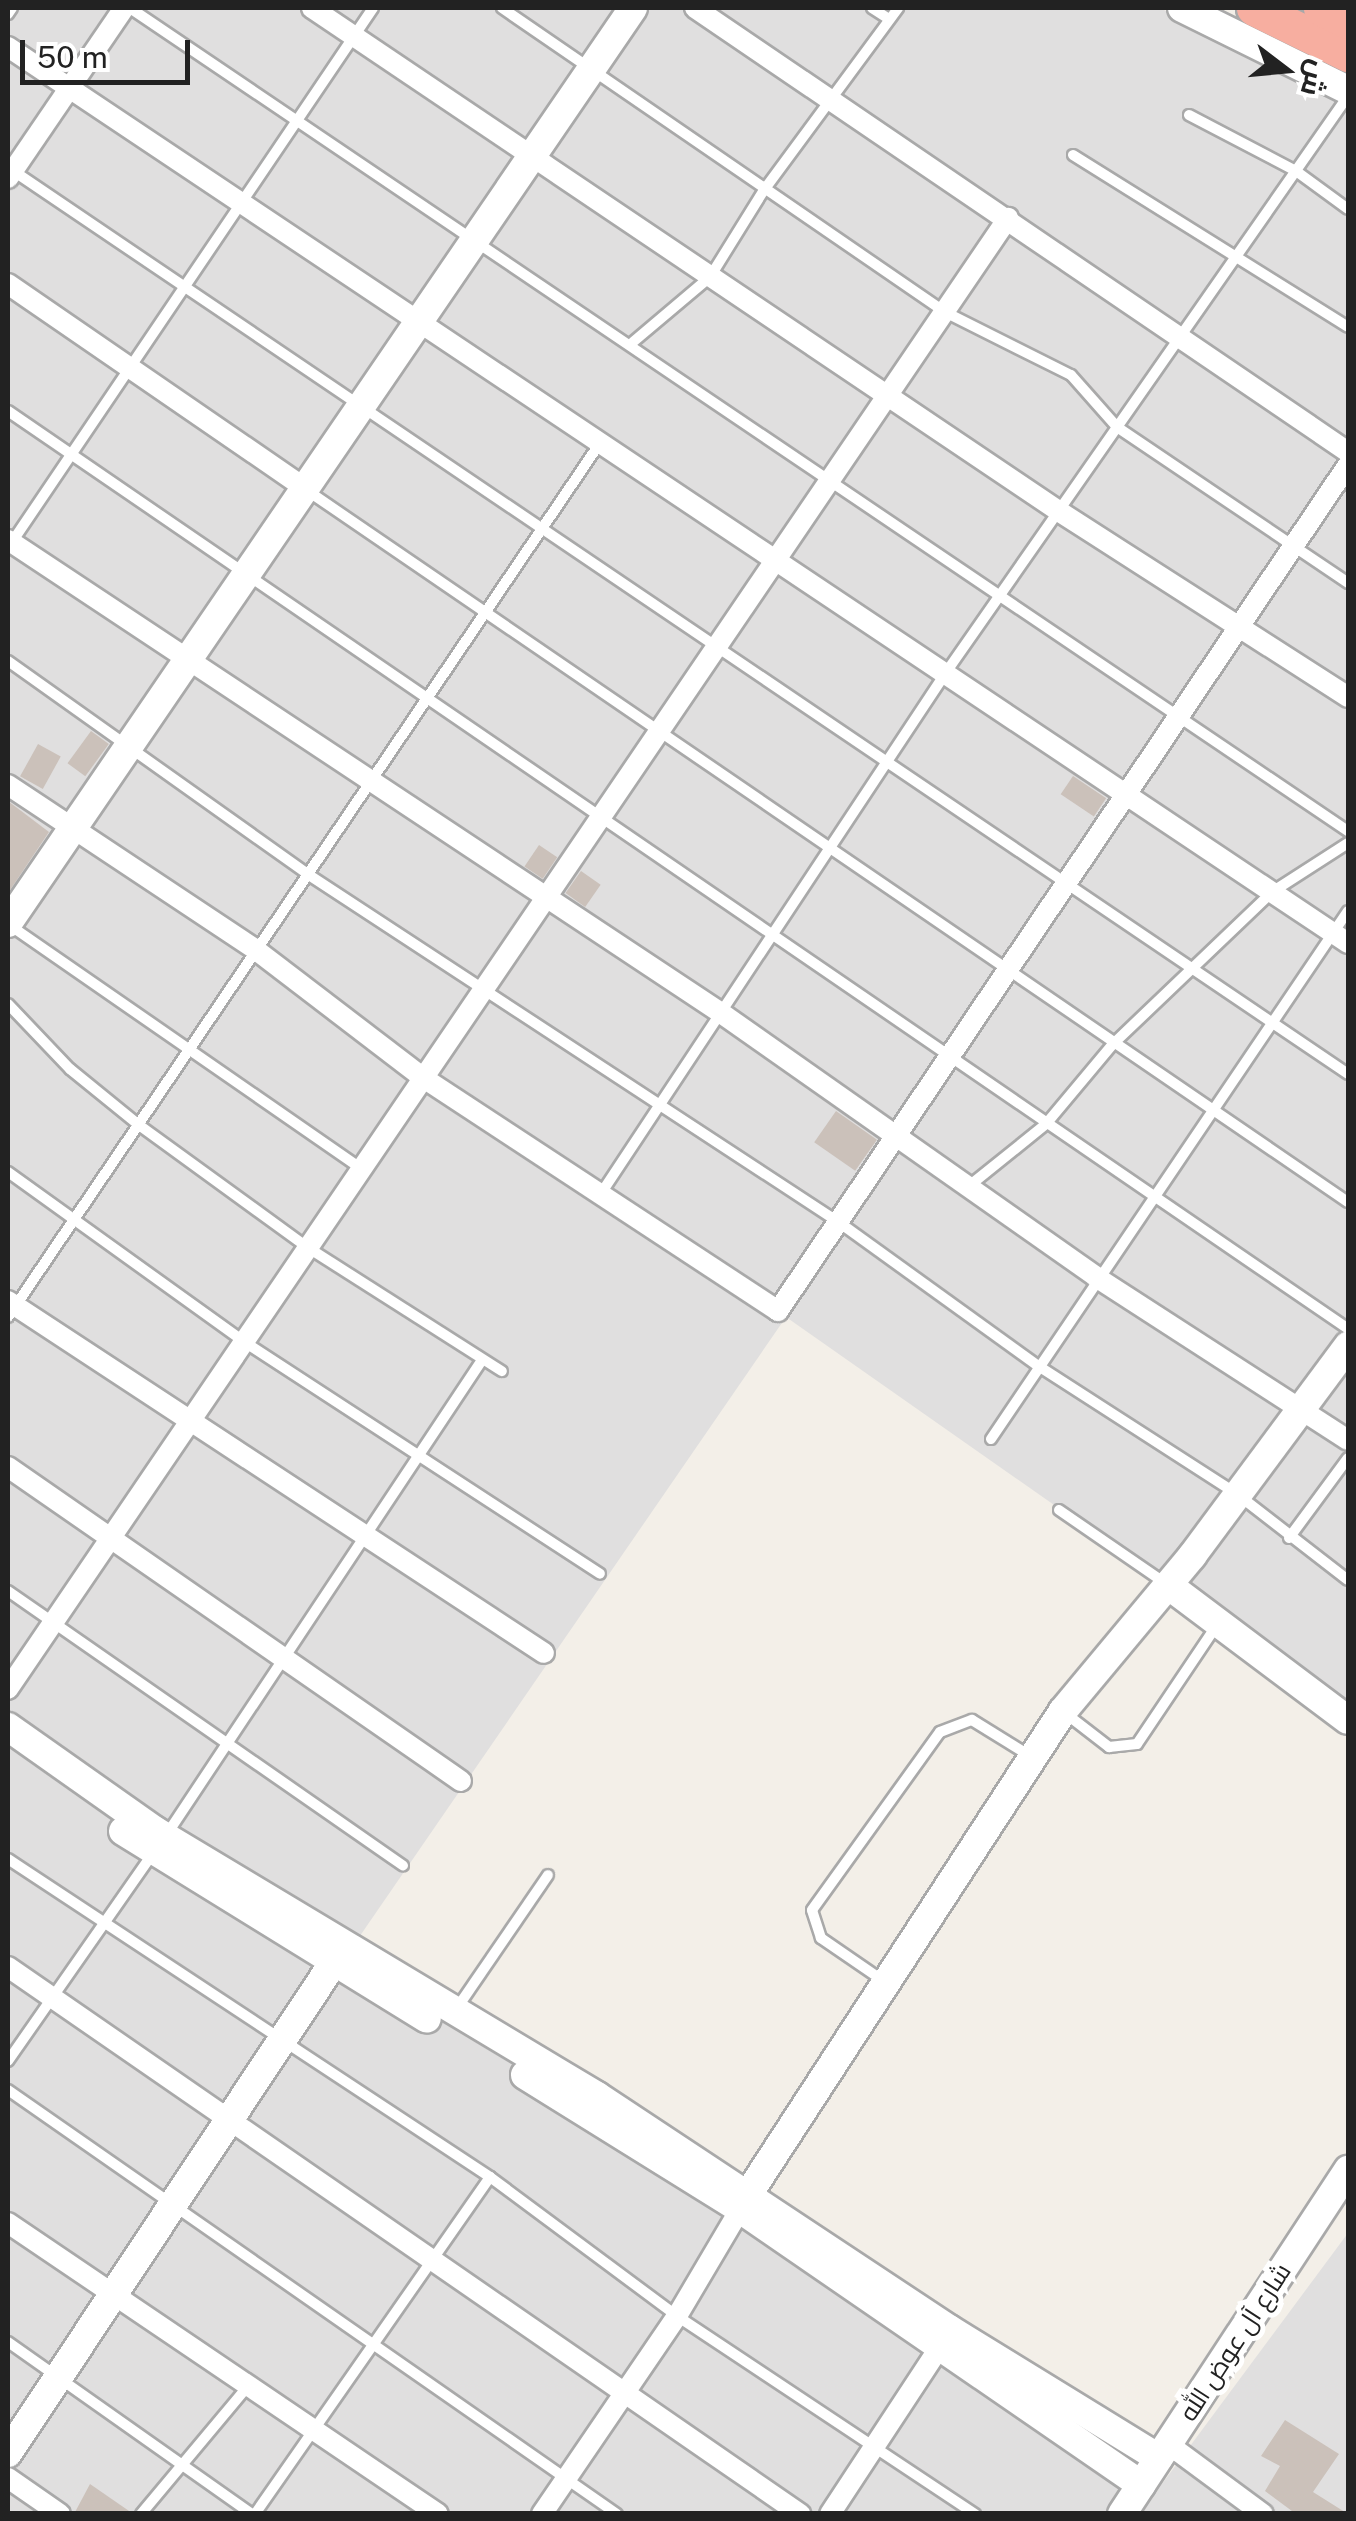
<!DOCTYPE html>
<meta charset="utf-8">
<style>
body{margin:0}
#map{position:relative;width:1356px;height:2521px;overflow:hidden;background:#f3efe8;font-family:"Public Sans",Cairo,sans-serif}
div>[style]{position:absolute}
.residential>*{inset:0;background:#e0dfdf}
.building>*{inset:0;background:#cbc1ba;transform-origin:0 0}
.roads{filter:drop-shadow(2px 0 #a9a9a9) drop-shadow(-2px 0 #a9a9a9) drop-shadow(0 2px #a9a9a9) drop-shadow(0 -2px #a9a9a9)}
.service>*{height:10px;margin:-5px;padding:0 5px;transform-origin:5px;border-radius:5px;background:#fff}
.minor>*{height:20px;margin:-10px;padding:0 10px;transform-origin:10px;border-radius:10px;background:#fff}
.tertiary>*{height:28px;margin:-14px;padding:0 14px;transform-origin:14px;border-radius:14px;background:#fff}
.trunk>*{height:35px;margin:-17.5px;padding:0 17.5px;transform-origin:17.5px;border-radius:17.5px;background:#f7aea0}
span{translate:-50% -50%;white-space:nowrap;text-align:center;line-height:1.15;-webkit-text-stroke:10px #fff;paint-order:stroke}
.street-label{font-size:25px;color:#222}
.frame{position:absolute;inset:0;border:10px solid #222;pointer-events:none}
.north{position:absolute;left:1236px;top:20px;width:100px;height:100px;-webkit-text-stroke:8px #fff;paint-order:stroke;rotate:106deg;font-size:28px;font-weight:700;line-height:40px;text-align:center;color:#222}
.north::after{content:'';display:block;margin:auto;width:35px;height:45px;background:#222;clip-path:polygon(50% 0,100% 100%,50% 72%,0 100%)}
.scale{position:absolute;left:20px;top:40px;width:170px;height:45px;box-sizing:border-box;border:5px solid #222;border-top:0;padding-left:12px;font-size:30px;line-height:35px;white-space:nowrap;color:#222;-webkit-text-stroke:8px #fff;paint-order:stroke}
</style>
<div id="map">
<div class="residential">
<i style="clip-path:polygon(8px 8px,1160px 8px,1348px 104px,1348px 1711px,786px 1317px,353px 1946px,797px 2268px,1153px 2496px,1348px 2233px,1348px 2513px,8px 2514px)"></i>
</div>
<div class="building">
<i style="left:91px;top:731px;width:22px;height:40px;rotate:36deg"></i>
<i style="left:38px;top:744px;width:26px;height:37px;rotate:29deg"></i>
<i style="left:1073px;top:776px;width:40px;height:22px;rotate:34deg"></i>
<i style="clip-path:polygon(8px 801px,49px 832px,8px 893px)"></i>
<i style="left:539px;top:845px;width:22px;height:26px;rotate:34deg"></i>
<i style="left:581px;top:871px;width:24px;height:27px;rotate:35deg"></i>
<i style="left:836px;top:1111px;width:50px;height:38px;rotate:35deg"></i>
<i style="clip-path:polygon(1285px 2420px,1339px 2454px,1313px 2492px,1348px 2514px,1296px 2514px,1265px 2491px,1280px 2466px,1261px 2456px)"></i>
<i style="clip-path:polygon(90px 2484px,132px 2513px,132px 2514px,74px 2514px)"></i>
</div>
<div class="roads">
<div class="service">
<i style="left:130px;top:8px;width:1470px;rotate:34.05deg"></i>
<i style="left:502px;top:8px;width:537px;rotate:34.46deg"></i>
<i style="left:945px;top:312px;width:141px;rotate:26.6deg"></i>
<i style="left:1071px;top:375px;width:69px;rotate:48.5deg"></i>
<i style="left:1117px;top:427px;width:279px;rotate:34deg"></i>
<i style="left:872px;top:8px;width:20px;rotate:33deg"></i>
<i style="left:8px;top:14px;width:7px;rotate:-56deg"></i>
<i style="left:1189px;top:115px;width:121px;rotate:27.6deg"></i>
<i style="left:1296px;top:171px;width:64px;rotate:36.2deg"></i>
<i style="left:1073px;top:155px;width:324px;rotate:32deg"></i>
<i style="left:12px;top:170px;width:1613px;rotate:34.08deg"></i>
<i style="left:633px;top:342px;width:101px;rotate:-40.2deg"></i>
<i style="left:710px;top:277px;width:102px;rotate:-58.2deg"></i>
<i style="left:764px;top:190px;width:226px;rotate:-53.6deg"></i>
<i style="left:8px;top:411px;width:1624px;rotate:34.41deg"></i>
<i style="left:305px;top:489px;width:1263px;rotate:34.36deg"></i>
<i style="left:10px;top:545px;width:648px;rotate:-55.94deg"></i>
<i style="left:8px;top:661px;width:369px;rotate:35.4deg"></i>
<i style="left:309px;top:875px;width:635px;rotate:33.24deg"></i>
<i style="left:840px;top:1223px;width:246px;rotate:35.8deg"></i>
<i style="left:1040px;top:1367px;width:234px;rotate:32.8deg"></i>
<i style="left:1237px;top:1494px;width:140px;rotate:37.8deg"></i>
<i style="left:8px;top:924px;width:427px;rotate:34.7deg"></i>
<i style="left:8px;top:1004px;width:90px;rotate:46.4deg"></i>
<i style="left:70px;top:1069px;width:89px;rotate:39.1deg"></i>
<i style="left:139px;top:1125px;width:208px;rotate:36deg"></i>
<i style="left:307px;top:1247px;width:231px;rotate:32.5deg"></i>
<i style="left:8px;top:1172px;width:289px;rotate:35.7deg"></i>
<i style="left:243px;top:1341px;width:426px;rotate:33.1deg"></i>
<i style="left:969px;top:1186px;width:99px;rotate:-38.8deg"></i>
<i style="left:1046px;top:1124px;width:103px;rotate:-50.1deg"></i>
<i style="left:1112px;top:1045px;width:221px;rotate:-43.7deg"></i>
<i style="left:1272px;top:892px;width:90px;rotate:-32.8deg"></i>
<i style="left:600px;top:1195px;width:628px;rotate:-56.49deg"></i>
<i style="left:947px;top:671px;width:701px;rotate:-55.11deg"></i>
<i style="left:8px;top:1317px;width:1059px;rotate:-55.89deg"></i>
<i style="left:991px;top:1439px;width:637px;rotate:-55.94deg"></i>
<i style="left:1059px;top:1510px;width:132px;rotate:34.5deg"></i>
<i style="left:1289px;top:1538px;width:99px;rotate:-53.6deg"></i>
<i style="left:8px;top:1591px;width:481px;rotate:34.8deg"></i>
<i style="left:1065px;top:1713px;width:56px;rotate:37.7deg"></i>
<i style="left:1109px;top:1747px;width:28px;rotate:-6deg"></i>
<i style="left:1137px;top:1744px;width:143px;rotate:-56.1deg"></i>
<i style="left:167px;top:1834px;width:569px;rotate:-56.39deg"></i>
<i style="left:8px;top:1859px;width:577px;rotate:33.41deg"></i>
<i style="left:490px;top:2177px;width:233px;rotate:36.6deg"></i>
<i style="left:677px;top:2316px;width:358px;rotate:33.6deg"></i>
<i style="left:885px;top:1982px;width:78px;rotate:-145.5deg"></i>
<i style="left:821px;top:1938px;width:29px;rotate:-108deg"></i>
<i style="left:812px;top:1910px;width:219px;rotate:-54.3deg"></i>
<i style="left:940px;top:1732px;width:34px;rotate:-21deg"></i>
<i style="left:972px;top:1720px;width:70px;rotate:31.7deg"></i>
<i style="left:457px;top:2008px;width:161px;rotate:-55.6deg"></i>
<i style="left:8px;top:2061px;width:254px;rotate:-55.1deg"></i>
<i style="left:8px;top:2090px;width:742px;rotate:34.85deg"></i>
<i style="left:8px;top:2342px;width:299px;rotate:35.2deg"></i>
<i style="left:141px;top:2514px;width:168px;rotate:-50.1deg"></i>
<i style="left:255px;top:2514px;width:411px;rotate:-55.1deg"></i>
</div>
<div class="minor">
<i style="left:312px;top:8px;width:902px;rotate:33.97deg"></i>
<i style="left:1060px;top:512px;width:342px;rotate:32.7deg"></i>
<i style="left:695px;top:8px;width:790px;rotate:34.21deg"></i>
<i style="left:8px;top:47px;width:1612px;rotate:33.77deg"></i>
<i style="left:8px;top:178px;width:206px;rotate:-55.7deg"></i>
<i style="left:8px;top:284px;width:360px;rotate:34.5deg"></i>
<i style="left:8px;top:540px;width:856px;rotate:33.56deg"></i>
<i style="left:721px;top:1013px;width:459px;rotate:35.1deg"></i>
<i style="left:1096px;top:1277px;width:300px;rotate:32.9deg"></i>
<i style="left:8px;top:785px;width:298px;rotate:33.6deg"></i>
<i style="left:256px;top:950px;width:209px;rotate:37.4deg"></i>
<i style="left:422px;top:1077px;width:426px;rotate:33.3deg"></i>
<i style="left:778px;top:1311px;width:1020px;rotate:-56.03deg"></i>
<i style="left:8px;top:1301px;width:641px;rotate:33.29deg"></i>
<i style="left:8px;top:1467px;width:551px;rotate:34.73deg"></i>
<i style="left:8px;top:1689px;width:1779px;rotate:-55.79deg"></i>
<i style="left:8px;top:1967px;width:963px;rotate:34.63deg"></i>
<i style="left:8px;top:2223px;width:519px;rotate:34.09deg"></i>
<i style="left:1168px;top:2444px;width:118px;rotate:36.4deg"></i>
<i style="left:8px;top:2478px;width:63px;rotate:34.7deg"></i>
<i style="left:542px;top:2514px;width:240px;rotate:-55.7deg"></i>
<i style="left:677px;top:2316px;width:134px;rotate:-59.4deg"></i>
<i style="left:830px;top:2514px;width:199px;rotate:-56.7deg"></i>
</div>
<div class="tertiary">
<i style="left:1182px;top:8px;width:185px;rotate:26.3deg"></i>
<i style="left:8px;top:923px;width:1108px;rotate:-55.66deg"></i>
<i style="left:1168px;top:1585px;width:225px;rotate:36.9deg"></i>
<i style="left:8px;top:1727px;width:179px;rotate:35.2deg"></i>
<i style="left:154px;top:1830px;width:517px;rotate:30.98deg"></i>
<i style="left:597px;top:2096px;width:422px;rotate:33.5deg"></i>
<i style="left:949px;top:2329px;width:246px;rotate:31.6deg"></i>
<i style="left:123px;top:1831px;width:357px;rotate:31.7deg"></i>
<i style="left:525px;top:2075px;width:253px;rotate:31.9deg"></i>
<i style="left:740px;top:2209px;width:487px;rotate:34.5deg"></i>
<i style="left:749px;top:2193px;width:575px;rotate:-56.92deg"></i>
<i style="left:1063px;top:1711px;width:202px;rotate:-50.2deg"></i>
<i style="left:1192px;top:1556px;width:262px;rotate:-53.4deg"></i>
<i style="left:8px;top:2453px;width:586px;rotate:-56.42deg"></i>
<i style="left:1122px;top:2514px;width:412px;rotate:-56.7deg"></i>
</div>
<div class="trunk">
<i style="left:1254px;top:8px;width:105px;rotate:26.1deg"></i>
<i style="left:1321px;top:8px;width:30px;rotate:26deg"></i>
</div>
</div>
<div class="street-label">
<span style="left:1235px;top:2342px;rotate:-57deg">شارع آل عوض الله</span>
</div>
<div class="frame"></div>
<div class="north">ش</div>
<div class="scale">50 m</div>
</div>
